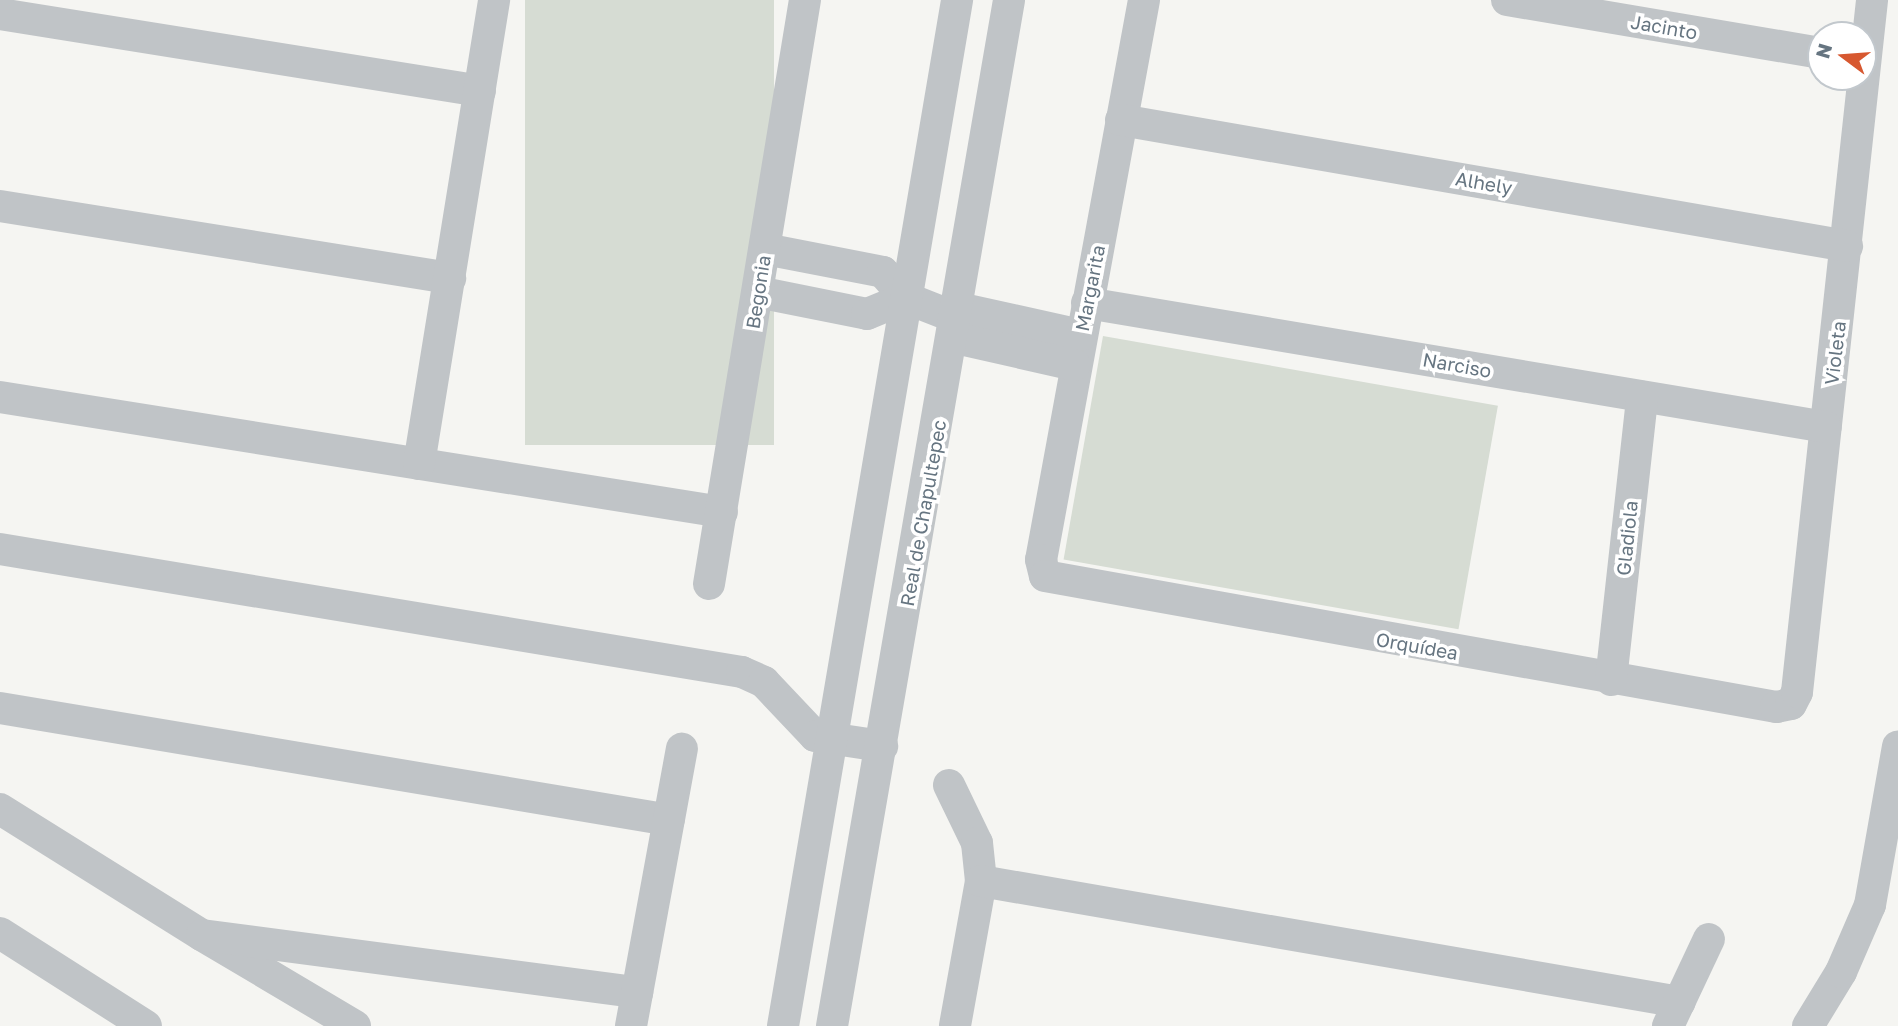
<!DOCTYPE html>
<meta charset="utf-8">
<style>
body{margin:0}
#map{position:relative;width:1898px;height:1026px;overflow:hidden;background:#f5f5f2;font-family:"Golos Text",sans-serif}
div>[style]{position:absolute}
.green>*{inset:0;background:#d6dcd3;transform-origin:0 0}
.minor>*{height:32px;margin:-16px;padding:0 16px;transform-origin:16px;border-radius:16px;background:#c0c4c7}
span{translate:-50% -50%;white-space:nowrap;text-align:center;line-height:1.15;-webkit-text-stroke:7px #fff;paint-order:stroke}
.street-label{font-size:19px;color:#667581}
.north{position:absolute;left:1807px;top:21px;width:70px;height:70px;box-sizing:border-box;background:#fff;border:2px solid #c2c8cd;border-radius:50%;rotate:286deg;font-size:19px;font-weight:700;line-height:28px;text-align:center;color:#667581}
.north::after{content:'';display:block;margin:auto;width:24px;height:32px;background:#d75830;clip-path:polygon(50% 0,100% 100%,50% 72%,0 100%)}
</style>
<div id="map">
<div class="green">
<i style="left:525px;top:0;width:249px;height:445px"></i>
<i style="left:1103px;top:336px;width:401px;height:227px;rotate:10deg"></i>
</div>
<div class="minor">
<i style="left:1144px;top:0;width:569px;rotate:100.42deg"></i>
<i style="left:1041px;top:560px;width:16px;rotate:76deg"></i>
<i style="left:1045px;top:576px;width:743px;rotate:10.16deg"></i>
<i style="left:1776px;top:707px;width:15px;rotate:-11deg"></i>
<i style="left:1791px;top:704px;width:13px;rotate:-63deg"></i>
<i style="left:1797px;top:692px;width:696px;rotate:-83.81deg"></i>
<i style="left:1507px;top:0;width:318px;rotate:9.6deg"></i>
<i style="left:0;top:14px;width:486px;rotate:9.1deg"></i>
<i style="left:1121px;top:120px;width:737px;rotate:9.85deg"></i>
<i style="left:0;top:206px;width:456px;rotate:9.1deg"></i>
<i style="left:765px;top:249px;width:120px;rotate:11deg"></i>
<i style="left:883px;top:272px;width:35px;rotate:49deg"></i>
<i style="left:906px;top:298px;width:55px;rotate:21.4deg"></i>
<i style="left:758px;top:292px;width:111px;rotate:11.4deg"></i>
<i style="left:867px;top:314px;width:42px;rotate:-22.3deg"></i>
<i style="left:1087px;top:303px;width:749px;rotate:9.53deg"></i>
<i style="left:959px;top:308px;width:125px;rotate:12.5deg"></i>
<i style="left:955px;top:338px;width:123px;rotate:12.7deg"></i>
<i style="left:0;top:397px;width:731px;rotate:9.05deg"></i>
<i style="left:419px;top:464px;width:470px;rotate:-80.8deg"></i>
<i style="left:0;top:549px;width:752px;rotate:9.41deg"></i>
<i style="left:742px;top:672px;width:24px;rotate:24deg"></i>
<i style="left:764px;top:682px;width:74px;rotate:46.6deg"></i>
<i style="left:815px;top:736px;width:68px;rotate:8.5deg"></i>
<i style="left:709px;top:584px;width:592px;rotate:-80.67deg"></i>
<i style="left:1611px;top:680px;width:285px;rotate:-83.7deg"></i>
<i style="left:0;top:708px;width:678px;rotate:9.5deg"></i>
<i style="left:949px;top:785px;width:64px;rotate:64.2deg"></i>
<i style="left:977px;top:843px;width:38px;rotate:84deg"></i>
<i style="left:981px;top:881px;width:147px;rotate:100.2deg"></i>
<i style="left:0;top:809px;width:238px;rotate:32deg"></i>
<i style="left:981px;top:881px;width:709px;rotate:9.82deg"></i>
<i style="left:0;top:933px;width:173px;rotate:32.5deg"></i>
<i style="left:355px;top:1026px;width:178px;rotate:-149.3deg"></i>
<i style="left:202px;top:935px;width:439px;rotate:7.5deg"></i>
<i style="left:631px;top:1026px;width:282px;rotate:-79.6deg"></i>
<i style="left:783px;top:1026px;width:1041px;rotate:-80.37deg"></i>
<i style="left:832px;top:1026px;width:1041px;rotate:-80.21deg"></i>
<i style="left:1668px;top:1026px;width:96px;rotate:-64.8deg"></i>
<i style="left:1808px;top:1026px;width:63px;rotate:-58.6deg"></i>
<i style="left:1841px;top:972px;width:73px;rotate:-66.6deg"></i>
<i style="left:1870px;top:905px;width:161px;rotate:-80deg"></i>
</div>
<div class="street-label">
<span style="left:1664px;top:27px;rotate:10deg">Jacinto</span>
<span style="left:1484px;top:183px;rotate:10deg">Alhely</span>
<span style="left:1090px;top:288px;rotate:-79deg">Margarita</span>
<span style="left:758px;top:292px;rotate:-81deg">Begonia</span>
<span style="left:1835px;top:353px;rotate:-83deg">Violeta</span>
<span style="left:1457px;top:365px;rotate:10deg">Narciso</span>
<span style="left:923px;top:513px;rotate:-80deg">Real de Chapultepec</span>
<span style="left:1627px;top:538px;rotate:-84deg">Gladiola</span>
<span style="left:1417px;top:646px;rotate:10deg">Orquídea</span>
</div>
<div class="north">N</div>
</div>
